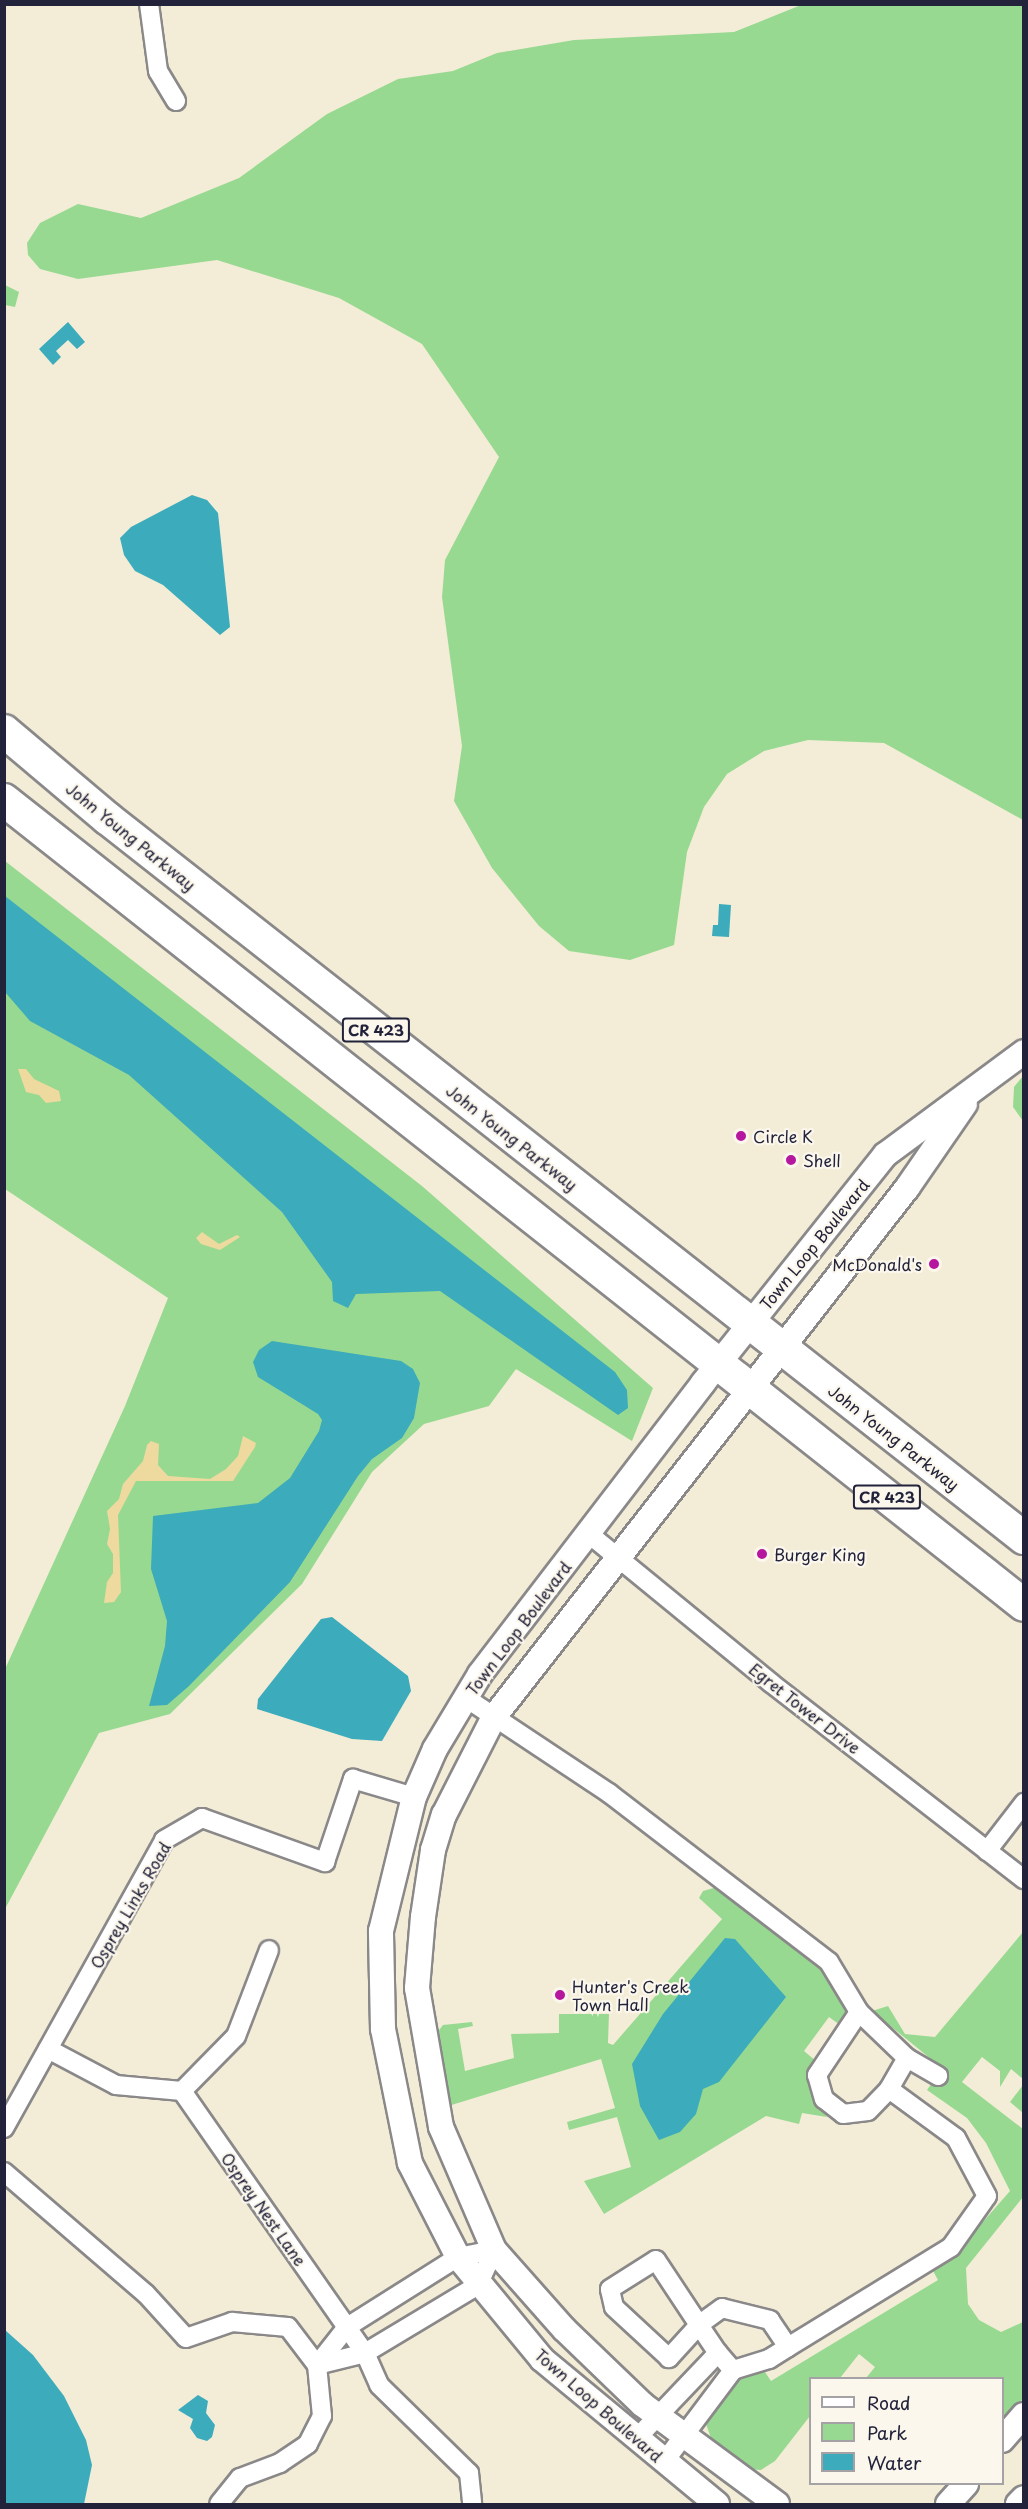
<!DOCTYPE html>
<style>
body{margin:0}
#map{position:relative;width:1028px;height:2509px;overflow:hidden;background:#f3edd7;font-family:"Playpen Sans",sans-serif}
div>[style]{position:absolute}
.green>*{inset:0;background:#98d991}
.sand>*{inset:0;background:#eeda9e}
.water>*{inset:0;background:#3cabbb}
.roads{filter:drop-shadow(2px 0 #8a8889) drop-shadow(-2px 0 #8a8889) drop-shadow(0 2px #8a8889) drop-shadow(0 -2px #8a8889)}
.street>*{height:18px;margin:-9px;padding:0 9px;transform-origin:9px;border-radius:9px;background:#fff}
.secondary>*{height:24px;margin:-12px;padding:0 12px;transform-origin:12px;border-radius:12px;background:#fff}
.highway>*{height:32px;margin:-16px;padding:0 16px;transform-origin:16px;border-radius:16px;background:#fff}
.dots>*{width:16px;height:16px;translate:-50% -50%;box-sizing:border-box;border:3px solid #fbf7ec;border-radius:50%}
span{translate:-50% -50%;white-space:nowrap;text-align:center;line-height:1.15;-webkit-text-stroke:4.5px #fbf7ec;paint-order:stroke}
.shield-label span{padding:2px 4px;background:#fbf7ec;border:2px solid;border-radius:4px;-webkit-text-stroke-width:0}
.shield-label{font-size:15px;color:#22223b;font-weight:700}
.street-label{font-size:16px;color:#22223b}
.poi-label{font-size:16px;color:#22223b}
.left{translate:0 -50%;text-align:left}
.right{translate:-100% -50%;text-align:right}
.frame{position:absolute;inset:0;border:6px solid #22223b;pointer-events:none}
.legend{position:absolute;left:809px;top:2377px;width:195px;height:108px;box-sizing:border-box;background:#fbf7ec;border:2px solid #a4a2a5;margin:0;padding:8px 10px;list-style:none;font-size:18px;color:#22223b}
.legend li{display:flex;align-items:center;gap:12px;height:30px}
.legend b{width:30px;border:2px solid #a4a2a5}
</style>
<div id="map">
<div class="green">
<i style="clip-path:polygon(801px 5px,1023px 5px,1023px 820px,884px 743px,808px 740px,764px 751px,727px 774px,704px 807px,687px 852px,674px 945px,630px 960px,569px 951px,539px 926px,492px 868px,454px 801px,462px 746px,442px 597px,445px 560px,499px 457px,422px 344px,339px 298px,217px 260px,78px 279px,40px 269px,28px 255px,27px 243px,40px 223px,78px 204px,141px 218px,239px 178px,327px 114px,398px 79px,453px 71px,497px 53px,574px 40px,734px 32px)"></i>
<i style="clip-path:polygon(5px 285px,19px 292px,15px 307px,5px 305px)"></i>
<i style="clip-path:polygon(5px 861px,422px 1186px,653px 1388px,632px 1441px,516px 1369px,489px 1406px,424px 1424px,372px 1472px,302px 1584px,170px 1714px,99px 1733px,5px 1909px,5px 1669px,125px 1406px,168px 1298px,5px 1189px)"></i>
<i style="clip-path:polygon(1023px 1076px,1023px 1121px,1013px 1107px,1014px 1087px)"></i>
<i style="clip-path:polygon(717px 1887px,828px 1975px,850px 2014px,840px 2025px,829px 2017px,804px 2051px,816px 2061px,816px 2102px,827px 2117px,802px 2113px,799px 2124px,766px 2116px,604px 2214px,584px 2181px,631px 2167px,617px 2117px,569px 2130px,567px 2122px,615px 2108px,601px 2059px,445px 2107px,433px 2038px,443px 2025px,472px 2022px,473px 2026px,458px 2029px,465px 2071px,514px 2058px,511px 2034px,559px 2033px,559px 2014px,609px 2014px,608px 2043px,613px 2045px,722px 1919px,699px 1898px,703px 1891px)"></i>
<i style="clip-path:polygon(1023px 1932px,1023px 2079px,1011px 2069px,1000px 2087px,1000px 2071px,982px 2057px,962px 2082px,1023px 2129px,1023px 2197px,966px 2268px,968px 2304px,979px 2320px,1001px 2332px,1023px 2322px,1023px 2399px,1003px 2420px,1002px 2378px,866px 2378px,875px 2367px,859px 2354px,840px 2378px,810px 2378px,810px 2416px,775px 2461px,761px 2470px,748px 2469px,712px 2441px,706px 2424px,709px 2407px,725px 2386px,745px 2373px,763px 2369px,771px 2381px,938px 2280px,932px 2269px,952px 2257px,1010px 2191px,986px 2143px,967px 2118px,927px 2090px,942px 2068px,872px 2011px,888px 2006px,905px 2034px,935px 2037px)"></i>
<i style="clip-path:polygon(1023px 2085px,1023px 2113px,1010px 2102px)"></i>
</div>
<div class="sand">
<i style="clip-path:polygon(18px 1069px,26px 1069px,34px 1079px,59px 1091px,61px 1101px,46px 1103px,39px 1095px,26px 1092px)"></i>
<i style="clip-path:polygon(202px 1232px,219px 1244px,237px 1235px,240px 1237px,220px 1250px,201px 1244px,196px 1238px)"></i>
<i style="clip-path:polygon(243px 1436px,256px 1443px,255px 1447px,233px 1481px,136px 1481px,118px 1515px,121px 1592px,114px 1602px,104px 1603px,107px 1582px,113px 1573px,113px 1554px,107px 1544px,110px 1529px,107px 1511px,119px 1499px,123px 1484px,143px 1461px,147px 1445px,151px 1441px,159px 1444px,158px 1465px,168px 1476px,210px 1479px,226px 1469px,238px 1456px)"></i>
</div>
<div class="water">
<i style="clip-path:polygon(68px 322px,85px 342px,77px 349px,68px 340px,56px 351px,61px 357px,53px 365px,39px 349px)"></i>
<i style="clip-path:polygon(192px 495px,207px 500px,218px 513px,230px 627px,220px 635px,163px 585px,135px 571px,124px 555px,120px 538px,131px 527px)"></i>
<i style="clip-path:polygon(5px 896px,615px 1372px,627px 1390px,628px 1408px,618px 1415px,440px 1291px,356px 1294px,348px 1308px,333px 1301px,332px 1282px,282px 1212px,129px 1075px,30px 1021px,5px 992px)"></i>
<i style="clip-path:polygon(719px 904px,731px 905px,729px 937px,712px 936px,713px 925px,718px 925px)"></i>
<i style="clip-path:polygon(272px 1341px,401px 1361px,413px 1369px,420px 1383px,414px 1418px,402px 1438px,372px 1459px,358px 1476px,290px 1582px,189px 1686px,167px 1705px,149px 1706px,165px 1646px,167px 1621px,151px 1569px,153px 1516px,258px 1503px,290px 1478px,319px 1431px,322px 1420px,318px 1414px,258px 1377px,253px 1362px,259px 1350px)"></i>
<i style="clip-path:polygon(332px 1617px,408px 1676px,411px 1691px,382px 1741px,352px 1739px,257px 1709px,258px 1699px,321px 1619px)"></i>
<i style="clip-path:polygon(725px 1938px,735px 1939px,786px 1997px,719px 2082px,703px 2089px,696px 2114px,680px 2132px,659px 2140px,640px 2106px,632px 2064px,663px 2014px)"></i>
<i style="clip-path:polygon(5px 2330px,33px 2355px,64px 2396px,86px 2440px,92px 2465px,84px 2504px,5px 2504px)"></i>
<i style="clip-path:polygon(198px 2395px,208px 2401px,206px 2413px,215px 2425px,212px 2437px,207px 2441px,197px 2438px,190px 2428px,193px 2419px,178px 2410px)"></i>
</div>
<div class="roads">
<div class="street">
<i style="left:149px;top:4px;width:68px;rotate:82.3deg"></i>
<i style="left:158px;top:71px;width:35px;rotate:59deg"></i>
<i style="left:589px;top:1534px;width:235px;rotate:39.3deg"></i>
<i style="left:771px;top:1683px;width:320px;rotate:37.8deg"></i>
<i style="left:466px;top:1698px;width:172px;rotate:33.6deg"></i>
<i style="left:609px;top:1793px;width:277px;rotate:37.5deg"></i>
<i style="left:829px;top:1962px;width:58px;rotate:59deg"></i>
<i style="left:859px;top:2012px;width:66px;rotate:43.8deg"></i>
<i style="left:907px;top:2058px;width:36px;rotate:30deg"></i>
<i style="left:987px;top:1851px;width:61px;rotate:-52.4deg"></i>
<i style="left:859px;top:2012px;width:76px;rotate:123.7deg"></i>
<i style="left:817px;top:2075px;width:25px;rotate:74deg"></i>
<i style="left:824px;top:2099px;width:24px;rotate:38deg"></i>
<i style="left:843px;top:2114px;width:25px;rotate:-7deg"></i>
<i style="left:868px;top:2111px;width:30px;rotate:-46deg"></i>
<i style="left:889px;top:2089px;width:36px;rotate:-60deg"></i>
<i style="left:48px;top:2049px;width:77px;rotate:27.9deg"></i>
<i style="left:116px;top:2085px;width:66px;rotate:5.2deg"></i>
<i style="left:182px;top:2091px;width:77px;rotate:-45.5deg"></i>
<i style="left:236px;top:2036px;width:92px;rotate:-69deg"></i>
<i style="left:182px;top:2091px;width:320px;rotate:55.1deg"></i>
<i style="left:365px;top:2353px;width:35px;rotate:66deg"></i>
<i style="left:379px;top:2385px;width:126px;rotate:44.4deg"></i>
<i style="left:469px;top:2473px;width:31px;rotate:84deg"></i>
<i style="left:4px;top:2128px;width:329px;rotate:-60.9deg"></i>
<i style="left:164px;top:1840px;width:44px;rotate:-30.1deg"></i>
<i style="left:202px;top:1818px;width:131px;rotate:19.7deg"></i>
<i style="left:325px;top:1862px;width:88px;rotate:-71.4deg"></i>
<i style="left:353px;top:1779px;width:64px;rotate:16.4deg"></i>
<i style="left:4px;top:2172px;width:187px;rotate:40.7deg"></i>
<i style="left:146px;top:2294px;width:59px;rotate:47.7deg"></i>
<i style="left:186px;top:2338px;width:49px;rotate:-19.2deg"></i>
<i style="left:232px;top:2322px;width:56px;rotate:5.1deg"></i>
<i style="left:288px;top:2327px;width:48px;rotate:52.7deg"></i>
<i style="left:317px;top:2365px;width:51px;rotate:84.4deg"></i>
<i style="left:322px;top:2416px;width:31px;rotate:117deg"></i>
<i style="left:308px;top:2444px;width:34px;rotate:146deg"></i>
<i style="left:280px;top:2463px;width:43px;rotate:159.4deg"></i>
<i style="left:240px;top:2478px;width:33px;rotate:129deg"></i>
<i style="left:788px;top:2347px;width:191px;rotate:-31.5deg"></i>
<i style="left:951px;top:2247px;width:62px;rotate:-54.8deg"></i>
<i style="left:987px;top:2196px;width:66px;rotate:-118.1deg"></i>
<i style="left:956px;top:2138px;width:83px;rotate:-143.8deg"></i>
<i style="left:317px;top:2365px;width:49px;rotate:-14deg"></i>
<i style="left:365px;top:2353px;width:132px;rotate:-31deg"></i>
<i style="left:478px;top:2285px;width:38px;rotate:-65deg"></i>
<i style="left:317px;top:2365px;width:48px;rotate:-51.7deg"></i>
<i style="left:347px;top:2327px;width:131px;rotate:-32.2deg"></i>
<i style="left:458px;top:2257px;width:37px;rotate:-11deg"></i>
<i style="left:636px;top:2439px;width:119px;rotate:-46.4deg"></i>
<i style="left:664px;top:2462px;width:115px;rotate:-53.1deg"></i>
<i style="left:733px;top:2370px;width:38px;rotate:-17deg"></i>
<i style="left:769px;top:2359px;width:22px;rotate:-32deg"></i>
<i style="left:788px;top:2347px;width:32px;rotate:-124deg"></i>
<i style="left:770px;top:2320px;width:49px;rotate:-166deg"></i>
<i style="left:722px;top:2308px;width:29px;rotate:144deg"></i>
<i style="left:699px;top:2325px;width:45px;rotate:132.3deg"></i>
<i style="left:669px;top:2358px;width:75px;rotate:-137.2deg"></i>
<i style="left:614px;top:2307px;width:18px;rotate:-103deg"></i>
<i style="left:610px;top:2289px;width:54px;rotate:-32.2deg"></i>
<i style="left:656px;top:2260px;width:78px;rotate:56.5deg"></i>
<i style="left:699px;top:2325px;width:34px;rotate:56deg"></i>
<i style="left:718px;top:2353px;width:23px;rotate:49deg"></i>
</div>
<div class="secondary">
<i style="left:1002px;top:2440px;width:33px;rotate:-49deg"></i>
<i style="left:717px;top:2504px;width:227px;rotate:-140.4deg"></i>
<i style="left:542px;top:2359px;width:132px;rotate:-129.5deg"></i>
<i style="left:458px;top:2257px;width:106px;rotate:-117.1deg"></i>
<i style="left:410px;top:2163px;width:137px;rotate:-101.4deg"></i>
<i style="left:383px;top:2029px;width:98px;rotate:-91.2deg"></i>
<i style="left:381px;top:1931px;width:138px;rotate:-76.2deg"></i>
<i style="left:414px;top:1797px;width:52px;rotate:-66.4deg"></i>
<i style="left:435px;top:1749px;width:87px;rotate:-59deg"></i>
<i style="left:480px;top:1674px;width:367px;rotate:-52.5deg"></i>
<i style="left:703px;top:1383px;width:292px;rotate:-51.4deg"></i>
<i style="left:885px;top:1155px;width:173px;rotate:-36.5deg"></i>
<i style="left:777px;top:2504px;width:168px;rotate:-143.5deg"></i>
<i style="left:642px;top:2404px;width:108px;rotate:-136.1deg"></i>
<i style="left:564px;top:2329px;width:106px;rotate:-131.5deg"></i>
<i style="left:494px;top:2250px;width:134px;rotate:-113.3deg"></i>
<i style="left:441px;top:2127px;width:141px;rotate:-99.8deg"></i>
<i style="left:417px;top:1988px;width:71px;rotate:-85.2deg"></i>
<i style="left:423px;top:1917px;width:68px;rotate:-81.5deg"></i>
<i style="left:433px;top:1850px;width:37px;rotate:-73deg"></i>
<i style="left:444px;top:1815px;width:110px;rotate:-63deg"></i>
<i style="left:494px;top:1717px;width:671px;rotate:-52.02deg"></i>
<i style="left:907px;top:1188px;width:102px;rotate:-55.4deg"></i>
<i style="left:948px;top:2504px;width:27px;rotate:-48deg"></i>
<i style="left:1018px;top:2504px;width:8px;rotate:-45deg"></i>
</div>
<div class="highway">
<i style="left:4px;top:731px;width:135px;rotate:40.2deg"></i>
<i style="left:107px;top:818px;width:1166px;rotate:38.14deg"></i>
<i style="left:4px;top:800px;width:1299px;rotate:38.28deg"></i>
</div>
</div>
<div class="dots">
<i style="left:741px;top:1136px;background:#b5179e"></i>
<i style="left:791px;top:1160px;background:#b5179e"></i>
<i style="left:934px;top:1264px;background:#b5179e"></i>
<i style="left:762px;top:1554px;background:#b5179e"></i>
<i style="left:560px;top:1995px;background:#b5179e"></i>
</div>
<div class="shield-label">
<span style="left:376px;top:1030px">CR 423</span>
<span style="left:887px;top:1497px">CR 423</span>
</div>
<div class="street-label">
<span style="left:131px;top:836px;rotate:39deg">John Young Parkway</span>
<span style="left:512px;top:1137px;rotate:38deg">John Young Parkway</span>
<span style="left:814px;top:1244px;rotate:-51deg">Town Loop Boulevard</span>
<span style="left:894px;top:1437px;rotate:38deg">John Young Parkway</span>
<span style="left:518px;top:1628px;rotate:-53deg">Town Loop Boulevard</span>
<span style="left:805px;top:1708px;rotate:38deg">Egret Tower Drive</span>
<span style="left:130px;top:1905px;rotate:-60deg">Osprey Links Road</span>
<span style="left:264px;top:2209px;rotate:55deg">Osprey Nest Lane</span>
<span style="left:599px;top:2405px;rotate:41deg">Town Loop Boulevard</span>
</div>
<div class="poi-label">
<span class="left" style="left:753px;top:1136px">Circle K</span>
<span class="left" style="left:803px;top:1160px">Shell</span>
<span class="right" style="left:922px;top:1264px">McDonald's</span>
<span class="left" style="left:774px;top:1554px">Burger King</span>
<span class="left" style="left:572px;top:1995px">Hunter's Creek<br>Town Hall</span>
</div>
<div class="frame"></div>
<ul class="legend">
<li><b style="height:8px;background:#fff"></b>Road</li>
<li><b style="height:16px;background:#98d991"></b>Park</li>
<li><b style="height:16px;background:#3cabbb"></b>Water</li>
</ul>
</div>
